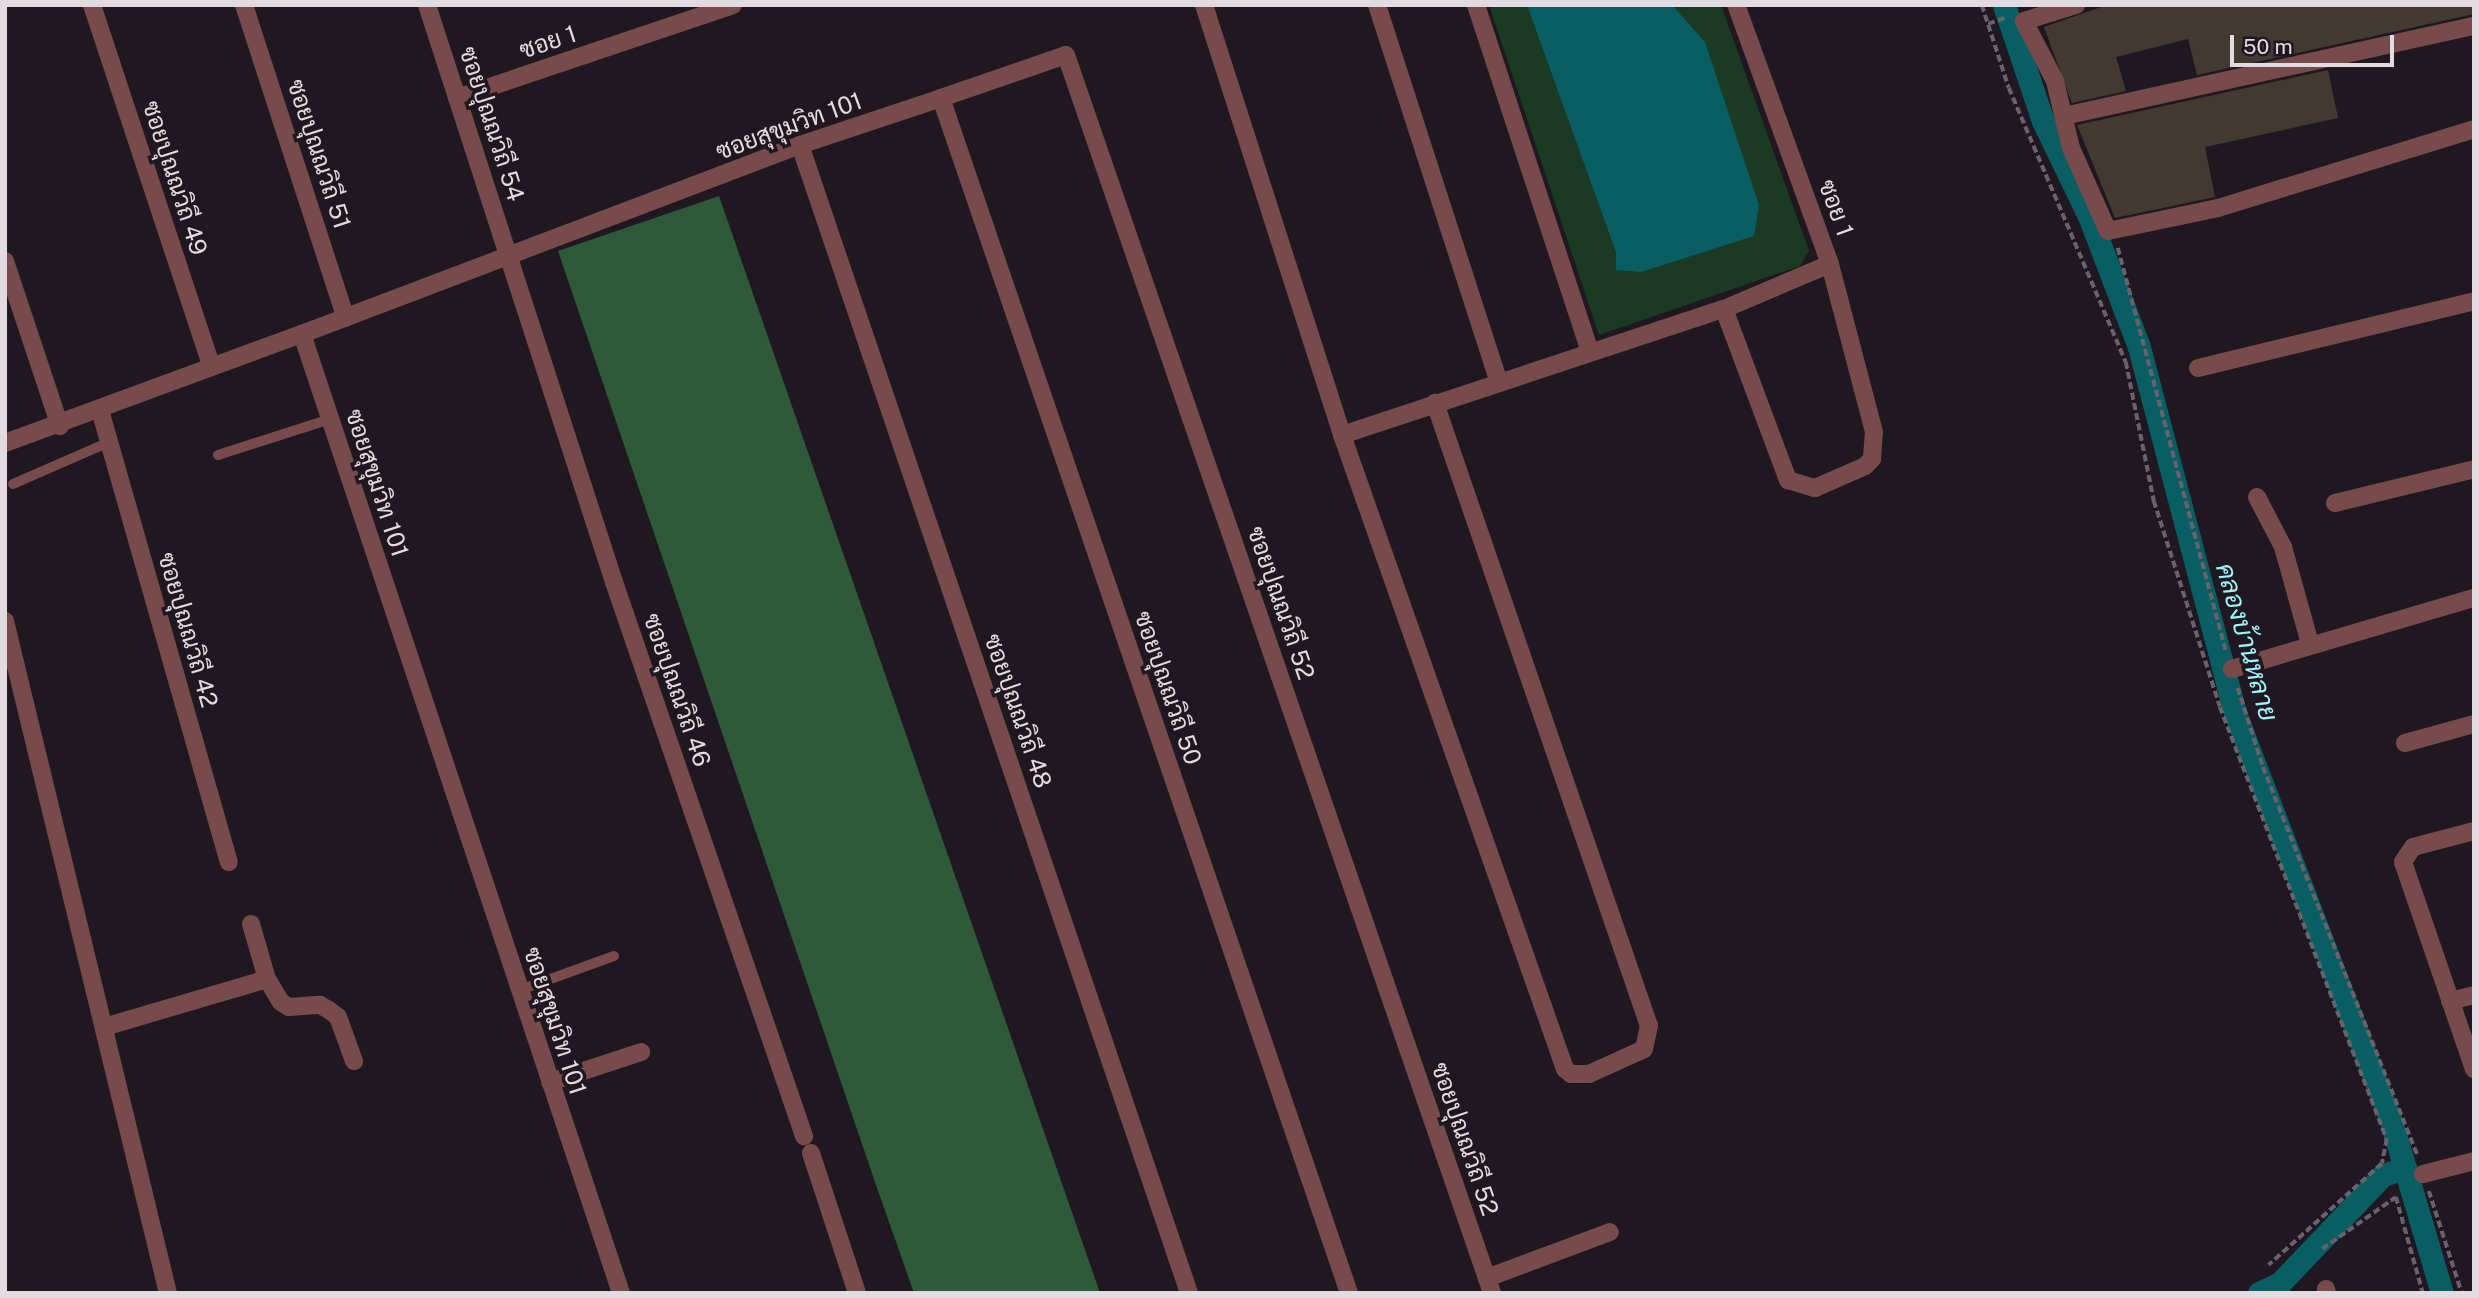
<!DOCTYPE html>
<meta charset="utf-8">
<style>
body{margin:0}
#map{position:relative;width:2479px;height:1298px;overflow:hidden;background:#201821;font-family:"Public Sans",Sarabun,sans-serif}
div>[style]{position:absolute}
.green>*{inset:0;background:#1b3a23}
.forest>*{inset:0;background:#2e5a3a}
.water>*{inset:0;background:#085e63}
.canal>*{height:23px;margin:-11.5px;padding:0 11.5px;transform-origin:11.5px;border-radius:11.5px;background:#085e63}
.building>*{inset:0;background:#423a30}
.path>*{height:3.5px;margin-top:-1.75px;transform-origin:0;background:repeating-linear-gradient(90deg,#69626a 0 7px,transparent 0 10.5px)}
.service>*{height:10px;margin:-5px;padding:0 5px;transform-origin:5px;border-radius:5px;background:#774b4b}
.minor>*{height:18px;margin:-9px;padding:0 9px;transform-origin:9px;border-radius:9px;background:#774b4b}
.tertiary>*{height:18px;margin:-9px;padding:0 9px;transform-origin:9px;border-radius:9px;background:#774b4b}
span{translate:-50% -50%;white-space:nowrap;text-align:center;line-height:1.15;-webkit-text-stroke:7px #201821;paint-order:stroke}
.street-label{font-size:24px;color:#e2dce2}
.water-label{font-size:26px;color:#a0f4fa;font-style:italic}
.frame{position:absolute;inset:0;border:7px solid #e2dce2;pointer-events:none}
.scale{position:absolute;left:2230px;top:35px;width:164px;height:32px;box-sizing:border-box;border:4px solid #e2dce2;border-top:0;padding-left:9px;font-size:21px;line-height:24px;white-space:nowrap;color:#e2dce2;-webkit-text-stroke:5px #201821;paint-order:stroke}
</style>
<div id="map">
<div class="green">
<i style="clip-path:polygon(1489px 5px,1721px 5px,1809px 251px,1800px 266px,1599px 335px)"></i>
</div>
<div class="forest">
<i style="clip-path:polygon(719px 196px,1100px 1293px,914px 1293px,876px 1185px,558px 251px)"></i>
</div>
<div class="water">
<i style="clip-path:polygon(1527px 5px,1672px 5px,1705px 42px,1759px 205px,1754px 236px,1641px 272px,1616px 270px,1616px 252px)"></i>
</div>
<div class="canal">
<i style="left:2004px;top:5px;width:122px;rotate:71.4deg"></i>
<i style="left:2043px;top:121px;width:106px;rotate:64.2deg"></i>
<i style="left:2089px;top:216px;width:140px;rotate:69.1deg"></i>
<i style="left:2139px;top:347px;width:378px;rotate:75.3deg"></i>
<i style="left:2235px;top:713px;width:437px;rotate:69.1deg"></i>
<i style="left:2391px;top:1121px;width:179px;rotate:73.5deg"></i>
<i style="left:2259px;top:1293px;width:23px;rotate:-25deg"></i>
<i style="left:2280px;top:1283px;width:149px;rotate:-46.4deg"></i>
<i style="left:2383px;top:1175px;width:23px;rotate:-18deg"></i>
</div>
<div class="building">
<i style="clip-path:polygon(2107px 5px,2474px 5px,2474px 14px,2197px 75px,2188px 39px,2116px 57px,2126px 91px,2072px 103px,2044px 27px)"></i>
<i style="clip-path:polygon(2328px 70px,2338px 118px,2205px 147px,2215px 197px,2115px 218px,2077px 125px)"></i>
</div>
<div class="path">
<i style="left:1982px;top:5px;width:87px;rotate:72deg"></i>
<i style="left:2009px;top:88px;width:298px;rotate:66.9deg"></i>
<i style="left:2126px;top:362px;width:142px;rotate:78.6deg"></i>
<i style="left:2154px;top:501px;width:216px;rotate:72.2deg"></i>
<i style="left:2220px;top:707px;width:463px;rotate:68.9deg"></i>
<i style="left:2387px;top:1139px;width:25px;rotate:101deg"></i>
<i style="left:2382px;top:1164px;width:152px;rotate:138.2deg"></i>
<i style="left:1988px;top:24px;width:20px;rotate:-20deg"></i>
<i style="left:2118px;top:248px;width:416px;rotate:75deg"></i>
<i style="left:2238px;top:688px;width:83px;rotate:72.4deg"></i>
<i style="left:2263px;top:767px;width:420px;rotate:68.3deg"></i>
<i style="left:2429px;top:1191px;width:107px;rotate:72.1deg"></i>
<i style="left:2322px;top:1249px;width:90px;rotate:-35.1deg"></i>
<i style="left:2396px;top:1197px;width:100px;rotate:74.3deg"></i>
</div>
<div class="service">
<i style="left:218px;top:455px;width:118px;rotate:-17.8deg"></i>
<i style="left:13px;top:484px;width:105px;rotate:-23.6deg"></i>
<i style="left:520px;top:990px;width:100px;rotate:-19.9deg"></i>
</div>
<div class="minor">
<i style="left:92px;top:5px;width:381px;rotate:71.7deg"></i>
<i style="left:244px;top:5px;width:329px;rotate:72deg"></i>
<i style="left:427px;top:5px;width:607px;rotate:72.04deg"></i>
<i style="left:614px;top:582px;width:586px;rotate:71.07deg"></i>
<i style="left:1204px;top:5px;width:452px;rotate:72.2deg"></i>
<i style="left:1342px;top:435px;width:672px;rotate:70.62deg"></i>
<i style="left:1565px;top:1069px;width:8px;rotate:40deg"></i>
<i style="left:1571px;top:1074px;width:18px"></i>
<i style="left:1589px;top:1074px;width:60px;rotate:-24.4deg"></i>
<i style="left:1644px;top:1049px;width:24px;rotate:-78deg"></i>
<i style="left:1649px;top:1026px;width:659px;rotate:-108.96deg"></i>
<i style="left:1377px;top:5px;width:397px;rotate:72.1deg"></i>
<i style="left:1476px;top:5px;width:365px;rotate:71.8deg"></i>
<i style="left:2076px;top:5px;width:54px;rotate:162.9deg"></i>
<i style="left:2024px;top:21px;width:68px;rotate:62.7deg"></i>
<i style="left:2055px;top:81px;width:69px;rotate:76.6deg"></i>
<i style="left:2071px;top:148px;width:91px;rotate:66deg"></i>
<i style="left:2108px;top:231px;width:112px;rotate:-11.8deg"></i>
<i style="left:2218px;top:208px;width:268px;rotate:-17.1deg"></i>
<i style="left:457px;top:98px;width:291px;rotate:-18.6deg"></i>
<i style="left:2064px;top:116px;width:420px;rotate:-12.4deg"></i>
<i style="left:800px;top:145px;width:1212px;rotate:71.28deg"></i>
<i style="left:5px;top:261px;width:174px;rotate:71.6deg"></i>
<i style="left:1724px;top:309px;width:183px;rotate:69.5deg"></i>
<i style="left:1788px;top:480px;width:28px;rotate:17deg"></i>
<i style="left:1815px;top:488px;width:55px;rotate:-23.7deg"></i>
<i style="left:1865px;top:466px;width:10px;rotate:-45deg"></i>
<i style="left:1872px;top:459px;width:27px;rotate:-86deg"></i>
<i style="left:1874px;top:432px;width:174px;rotate:-104.7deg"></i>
<i style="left:1830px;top:264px;width:276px;rotate:-109.9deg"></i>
<i style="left:2198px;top:368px;width:284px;rotate:-13.6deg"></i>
<i style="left:100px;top:410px;width:470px;rotate:74.1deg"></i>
<i style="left:1342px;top:435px;width:402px;rotate:-18.3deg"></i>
<i style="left:1724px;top:309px;width:115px;rotate:-23deg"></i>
<i style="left:5px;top:443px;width:316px;rotate:-20.2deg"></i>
<i style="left:2257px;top:497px;width:56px;rotate:62.5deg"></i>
<i style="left:2283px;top:547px;width:101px;rotate:74.4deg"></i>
<i style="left:2335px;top:503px;width:143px;rotate:-13.7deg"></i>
<i style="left:5px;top:621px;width:691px;rotate:76.37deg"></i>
<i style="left:2232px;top:669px;width:252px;rotate:-16.4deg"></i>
<i style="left:2405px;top:743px;width:72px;rotate:-15.4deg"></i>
<i style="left:2474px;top:831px;width:63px;rotate:165.3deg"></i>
<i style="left:2413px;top:847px;width:18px;rotate:124deg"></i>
<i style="left:2403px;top:862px;width:219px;rotate:71.1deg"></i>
<i style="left:251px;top:924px;width:57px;rotate:73.8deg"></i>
<i style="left:267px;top:979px;width:27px;rotate:59deg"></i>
<i style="left:281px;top:1002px;width:9px;rotate:32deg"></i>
<i style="left:289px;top:1007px;width:31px;rotate:-4deg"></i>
<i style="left:320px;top:1005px;width:10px;rotate:29deg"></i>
<i style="left:329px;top:1010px;width:11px;rotate:38deg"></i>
<i style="left:338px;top:1017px;width:47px;rotate:70deg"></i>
<i style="left:2450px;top:1001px;width:25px;rotate:-14deg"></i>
<i style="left:104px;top:1027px;width:170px;rotate:-16.4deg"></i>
<i style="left:550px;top:1082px;width:96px;rotate:-18.2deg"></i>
<i style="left:811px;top:1153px;width:147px;rotate:71.8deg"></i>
<i style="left:2423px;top:1174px;width:53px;rotate:-14.3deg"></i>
<i style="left:1487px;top:1278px;width:131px;rotate:-20.5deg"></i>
<i style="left:2326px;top:1289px;width:4px;rotate:76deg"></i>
<i style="left:1349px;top:1293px;width:1263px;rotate:-108.85deg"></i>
<i style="left:941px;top:98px;width:132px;rotate:-19deg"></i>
<i style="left:1066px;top:55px;width:1309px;rotate:71.01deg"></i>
</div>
<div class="tertiary">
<i style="left:621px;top:1293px;width:1011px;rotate:-108.4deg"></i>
<i style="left:302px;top:334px;width:533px;rotate:-20.78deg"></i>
<i style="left:800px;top:145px;width:149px;rotate:-18.4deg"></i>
</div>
<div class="street-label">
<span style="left:548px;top:42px;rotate:-18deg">ซอย 1</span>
<span style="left:492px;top:124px;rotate:72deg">ซอยปุณณวิถี 54</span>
<span style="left:789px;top:126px;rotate:-20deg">ซอยสุขุมวิท 101</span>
<span style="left:319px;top:154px;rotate:72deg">ซอยปุณณวิถี 51</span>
<span style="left:175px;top:178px;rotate:72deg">ซอยปุณณวิถี 49</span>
<span style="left:1836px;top:208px;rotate:70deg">ซอย 1</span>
<span style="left:377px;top:483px;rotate:72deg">ซอยสุขุมวิท 101</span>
<span style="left:1281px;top:603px;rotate:71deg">ซอยปุณณวิถี 52</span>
<span style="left:188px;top:630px;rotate:74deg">ซอยปุณณวิถี 42</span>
<span style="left:1168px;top:688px;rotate:71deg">ซอยปุณณวิถี 50</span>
<span style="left:677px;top:690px;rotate:71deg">ซอยปุณณวิถี 46</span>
<span style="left:1018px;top:711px;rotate:71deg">ซอยปุณณวิถี 48</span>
<span style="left:555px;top:1021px;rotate:72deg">ซอยสุขุมวิท 101</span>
<span style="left:1465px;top:1139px;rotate:71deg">ซอยปุณณวิถี 52</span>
</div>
<div class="water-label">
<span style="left:2247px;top:642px;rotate:74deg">คลองบ้านหลาย</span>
</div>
<div class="frame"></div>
<div class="scale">50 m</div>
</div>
